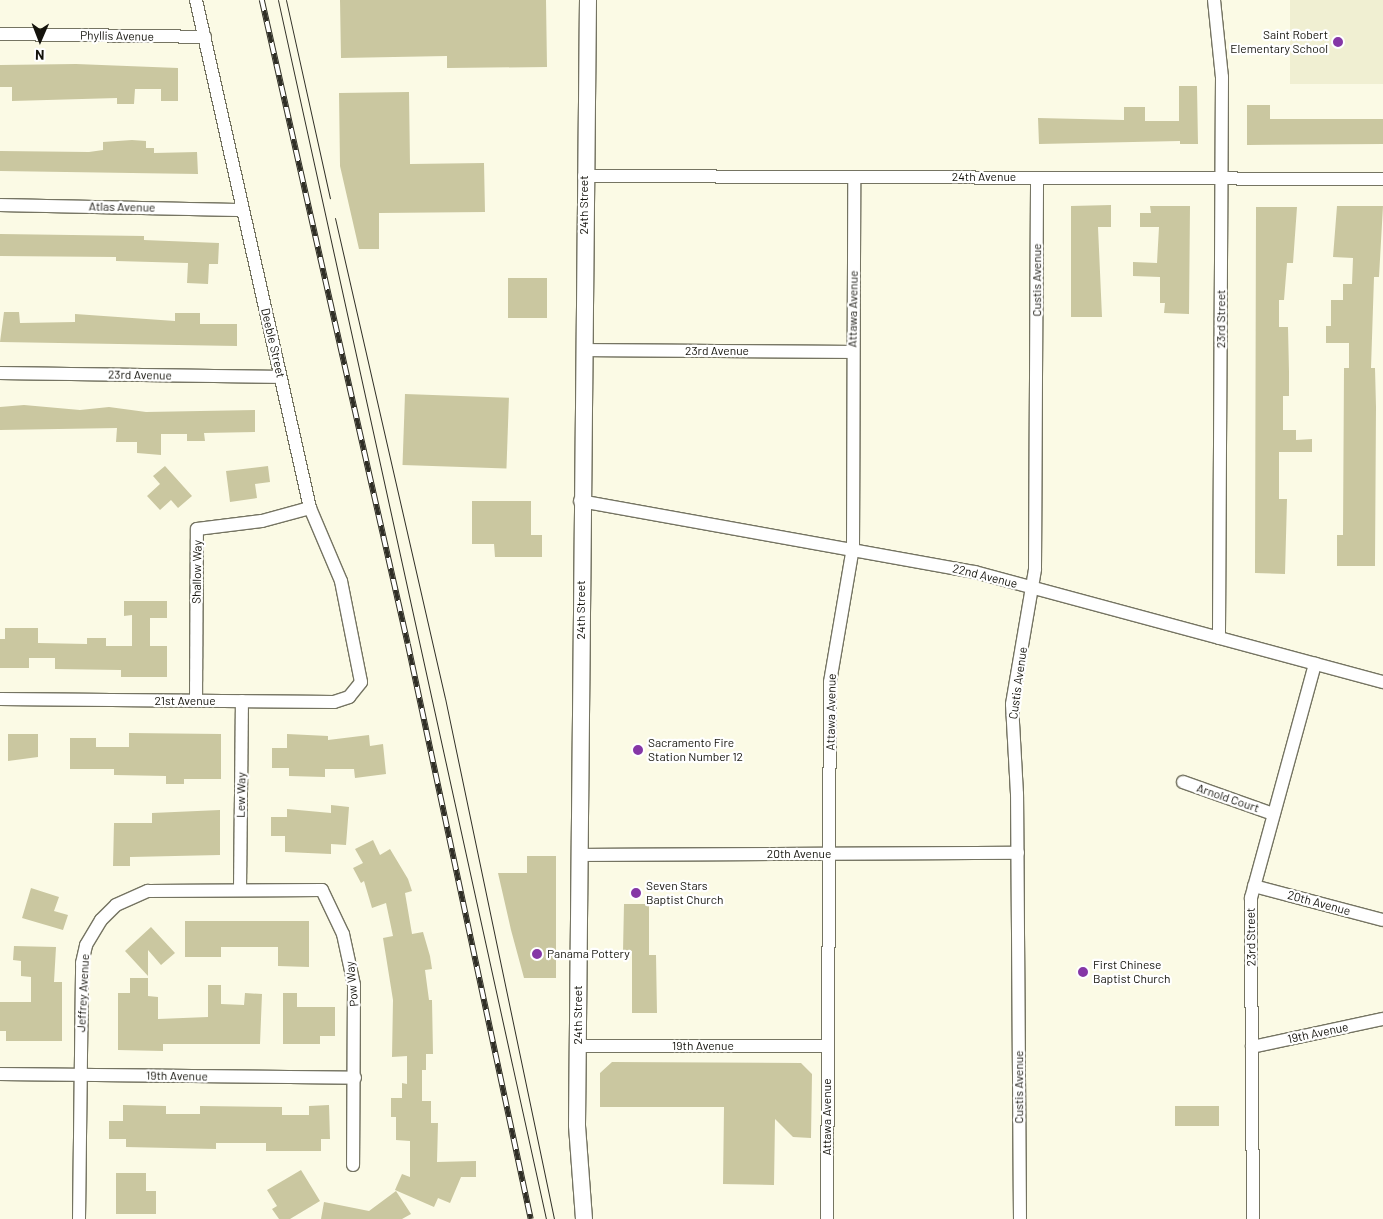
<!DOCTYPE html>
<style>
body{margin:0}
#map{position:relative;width:1383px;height:1219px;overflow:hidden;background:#fbfae5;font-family:Barlow,sans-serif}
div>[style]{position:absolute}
.built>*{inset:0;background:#f0efd2;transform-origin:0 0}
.building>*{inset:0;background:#cac7a0;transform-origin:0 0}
.roads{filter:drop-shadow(1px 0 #757462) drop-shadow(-1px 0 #757462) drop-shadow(0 1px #757462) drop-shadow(0 -1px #757462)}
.street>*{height:12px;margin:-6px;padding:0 6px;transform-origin:6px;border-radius:6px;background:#fff}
.secondary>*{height:16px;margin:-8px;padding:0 8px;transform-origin:8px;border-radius:8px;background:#fff}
.tram>*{height:1px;margin:-0.5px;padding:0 0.5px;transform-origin:0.5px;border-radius:0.5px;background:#302f26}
.rail>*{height:5.5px;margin-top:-2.75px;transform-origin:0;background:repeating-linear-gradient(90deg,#fff 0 11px,#302f26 0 22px);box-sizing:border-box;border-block:1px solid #302f26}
.dots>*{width:14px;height:14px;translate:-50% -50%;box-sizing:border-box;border:2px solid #fff;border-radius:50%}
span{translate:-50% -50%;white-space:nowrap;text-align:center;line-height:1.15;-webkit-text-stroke:4.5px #fff;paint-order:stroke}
.poi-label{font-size:12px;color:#14130c}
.right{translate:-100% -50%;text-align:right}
.left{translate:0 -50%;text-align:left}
.street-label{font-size:12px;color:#14130c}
.north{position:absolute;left:15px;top:15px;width:50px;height:50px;-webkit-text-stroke:4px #fff;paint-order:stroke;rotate:181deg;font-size:14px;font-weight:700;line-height:20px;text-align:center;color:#14130c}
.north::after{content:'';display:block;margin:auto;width:18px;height:22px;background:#14130c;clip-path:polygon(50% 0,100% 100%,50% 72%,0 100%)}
</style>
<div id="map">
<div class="built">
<i style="left:1290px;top:0;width:93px;height:84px"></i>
</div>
<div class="building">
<i style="clip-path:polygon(340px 0,546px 0,547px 67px,447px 68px,447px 56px,341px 58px)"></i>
<i style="clip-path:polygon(76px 64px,178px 68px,178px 101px,161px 101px,161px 89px,135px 89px,134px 104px,117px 104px,117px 98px,12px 101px,12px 87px,0 87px,0 65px)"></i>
<i style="clip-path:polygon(1179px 86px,1197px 86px,1198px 144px,1180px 144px,1180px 141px,1039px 144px,1038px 118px,1124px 120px,1124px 107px,1145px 107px,1145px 121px,1179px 121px)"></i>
<i style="clip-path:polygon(409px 92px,410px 164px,484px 163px,485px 212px,379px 213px,379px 249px,359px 249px,340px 166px,339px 93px)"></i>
<i style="clip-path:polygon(1247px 105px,1270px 105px,1270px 119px,1383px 119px,1383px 144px,1247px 145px)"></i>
<i style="clip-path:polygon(132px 140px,146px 141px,146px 148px,154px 148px,154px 153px,197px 152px,198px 174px,0 171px,0 151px,89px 152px,103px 150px,103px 142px)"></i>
<i style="clip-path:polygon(1111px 205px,1111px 227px,1098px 227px,1102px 317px,1071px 317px,1071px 206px)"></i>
<i style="clip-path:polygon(1150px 206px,1190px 206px,1189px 314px,1164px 313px,1165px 303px,1160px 303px,1160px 277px,1133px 276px,1133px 262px,1157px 263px,1159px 227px,1140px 227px,1140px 213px,1151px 213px)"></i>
<i style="clip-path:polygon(1337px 206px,1383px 206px,1379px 277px,1374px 277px,1371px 368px,1375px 368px,1376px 407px,1375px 566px,1337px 566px,1337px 535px,1343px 535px,1344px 368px,1349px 368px,1349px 343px,1326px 343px,1326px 326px,1331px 326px,1331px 300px,1343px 300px,1343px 284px,1352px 284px,1353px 258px,1333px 257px)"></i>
<i style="clip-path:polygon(1256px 207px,1297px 207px,1293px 263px,1287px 263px,1284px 300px,1279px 300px,1279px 327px,1288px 327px,1289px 372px,1289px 396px,1283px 396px,1283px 430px,1296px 430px,1296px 440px,1312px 439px,1312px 452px,1279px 452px,1279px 499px,1287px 499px,1285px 574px,1255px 573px)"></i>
<i style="clip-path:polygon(0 234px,144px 236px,144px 240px,219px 243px,218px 264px,209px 264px,208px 284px,187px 283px,188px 263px,116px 261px,116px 257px,0 256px)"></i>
<i style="left:508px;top:278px;width:39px;height:40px"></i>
<i style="clip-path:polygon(4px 312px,19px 312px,20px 323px,75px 322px,75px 314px,175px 321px,175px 313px,200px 313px,200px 324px,237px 324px,237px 346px,0 342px)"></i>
<i style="left:405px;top:394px;width:104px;height:71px;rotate:2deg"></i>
<i style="clip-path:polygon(24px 405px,80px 410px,109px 407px,146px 412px,255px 410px,255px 432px,204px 433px,205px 441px,187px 441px,187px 434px,161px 434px,161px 455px,137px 453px,137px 442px,116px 442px,117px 428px,0 430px,0 407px)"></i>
<i style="clip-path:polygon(165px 466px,192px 496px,178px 508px,171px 500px,160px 510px,147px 496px,160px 484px,153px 476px)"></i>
<i style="clip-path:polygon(268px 466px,270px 482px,255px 484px,257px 498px,230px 502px,226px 471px)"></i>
<i style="clip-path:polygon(472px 501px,531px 501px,531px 535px,542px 535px,542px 557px,495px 557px,494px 544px,472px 544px)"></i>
<i style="clip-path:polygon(124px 601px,167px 601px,167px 618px,150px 618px,150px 646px,167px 646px,167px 677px,121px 677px,121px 670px,55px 669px,55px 658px,29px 658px,29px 668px,0 668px,0 639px,5px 639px,5px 628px,38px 628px,38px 643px,87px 644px,87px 638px,106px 638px,106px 646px,132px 646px,132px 615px,124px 616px)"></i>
<i style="clip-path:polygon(129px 733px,221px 734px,221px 779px,184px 779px,184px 784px,166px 784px,166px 776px,114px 775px,114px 769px,70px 769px,70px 738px,96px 738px,96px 747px,129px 747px)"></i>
<i style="clip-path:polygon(8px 734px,38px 734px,38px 757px,8px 761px)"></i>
<i style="clip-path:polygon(287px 734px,328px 736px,328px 740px,369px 735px,370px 746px,383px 744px,386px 774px,355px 778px,354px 769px,325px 769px,325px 777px,289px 776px,289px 768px,272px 768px,272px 748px,287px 748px)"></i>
<i style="clip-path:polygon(331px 805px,349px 807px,346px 845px,331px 844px,331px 854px,285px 852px,285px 836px,271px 836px,271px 817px,287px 817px,287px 809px,331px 813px)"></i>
<i style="clip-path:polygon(220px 810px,220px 855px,130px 857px,130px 866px,113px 866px,114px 823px,152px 823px,152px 813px)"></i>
<i style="clip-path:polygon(373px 840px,380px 855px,390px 849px,408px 879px,412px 891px,405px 893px,412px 934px,423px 932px,430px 956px,432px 969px,425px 970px,429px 1000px,432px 1000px,433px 1054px,426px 1054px,426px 1070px,422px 1070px,422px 1101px,431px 1101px,431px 1123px,438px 1123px,437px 1162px,476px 1161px,476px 1177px,461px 1177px,450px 1203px,438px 1198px,434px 1207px,395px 1190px,402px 1174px,410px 1177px,410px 1141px,396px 1140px,396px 1117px,391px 1117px,391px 1098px,402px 1098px,402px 1083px,407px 1084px,407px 1056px,392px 1057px,393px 1000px,383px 938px,393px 936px,386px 903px,372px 908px,364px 881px,361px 883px,353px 868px,363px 863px,355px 849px)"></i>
<i style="clip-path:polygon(527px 856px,556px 856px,556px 978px,524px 978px,511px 930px,498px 873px,527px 873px)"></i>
<i style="clip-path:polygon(31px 888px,59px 897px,54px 911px,68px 915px,63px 930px,22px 918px)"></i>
<i style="clip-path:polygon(624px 904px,649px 904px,649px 955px,656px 955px,657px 1013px,632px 1013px,632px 951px,623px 951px)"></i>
<i style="clip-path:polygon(185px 921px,309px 921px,309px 967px,278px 966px,278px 947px,221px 947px,221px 957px,185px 957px)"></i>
<i style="clip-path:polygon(151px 927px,175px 953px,161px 965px,148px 950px,148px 976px,125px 951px)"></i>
<i style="clip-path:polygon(14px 946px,56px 947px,54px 982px,62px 982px,62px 1041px,6px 1041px,6px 1031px,0 1031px,0 1002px,31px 1002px,31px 977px,21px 976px,21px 961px,13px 960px)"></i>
<i style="clip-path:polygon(130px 978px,148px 978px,148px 996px,158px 997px,158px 1019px,208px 1017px,208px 985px,221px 985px,221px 1004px,244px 1005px,245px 993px,262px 994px,260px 1044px,163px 1044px,163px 1051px,118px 1050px,118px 993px,130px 993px)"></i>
<i style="clip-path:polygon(283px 993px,297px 993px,297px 1007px,335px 1007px,335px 1036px,320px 1036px,320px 1044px,283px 1044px)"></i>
<i style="clip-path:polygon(612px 1062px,801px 1063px,812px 1074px,811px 1138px,793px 1137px,775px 1119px,774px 1185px,723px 1184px,724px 1107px,600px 1107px,600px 1073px)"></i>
<i style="clip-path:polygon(123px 1105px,166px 1106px,166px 1114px,200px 1114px,200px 1106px,282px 1107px,282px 1115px,309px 1115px,309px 1106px,329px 1105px,330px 1139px,321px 1139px,321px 1151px,266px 1151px,266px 1143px,216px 1143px,216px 1149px,126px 1147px,126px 1139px,109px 1139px,109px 1121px,123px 1121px)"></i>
<i style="left:1175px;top:1106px;width:44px;height:20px"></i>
<i style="clip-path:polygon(301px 1170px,320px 1201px,290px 1219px,279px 1219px,272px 1209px,277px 1206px,267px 1190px)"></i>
<i style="clip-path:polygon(116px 1173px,146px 1173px,146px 1191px,156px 1191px,156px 1214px,116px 1214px)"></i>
<i style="clip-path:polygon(396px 1191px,411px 1214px,402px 1219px,321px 1219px,324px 1202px,369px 1211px)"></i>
</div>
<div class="roads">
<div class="street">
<i style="left:1214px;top:0;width:77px;rotate:84.1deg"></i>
<i style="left:1222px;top:77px;width:561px;rotate:90.31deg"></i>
<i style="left:0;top:34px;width:205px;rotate:0.8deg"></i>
<i style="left:584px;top:176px;width:799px;rotate:0.22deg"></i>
<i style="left:0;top:205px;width:243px;rotate:1.2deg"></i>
<i style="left:583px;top:350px;width:269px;rotate:0.4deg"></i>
<i style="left:0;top:373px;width:280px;rotate:0.8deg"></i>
<i style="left:580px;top:501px;width:401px;rotate:10.2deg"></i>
<i style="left:975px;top:572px;width:423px;rotate:15.1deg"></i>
<i style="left:0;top:699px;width:334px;rotate:0.5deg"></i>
<i style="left:334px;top:702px;width:16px;rotate:-18deg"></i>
<i style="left:349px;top:697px;width:19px;rotate:-51deg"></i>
<i style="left:361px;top:682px;width:103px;rotate:-101.2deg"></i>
<i style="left:341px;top:581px;width:79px;rotate:-113deg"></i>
<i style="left:310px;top:508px;width:521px;rotate:-102.65deg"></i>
<i style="left:196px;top:701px;width:172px;rotate:-89.7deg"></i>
<i style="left:197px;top:529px;width:65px;rotate:-7deg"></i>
<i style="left:262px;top:521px;width:50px;rotate:-15.2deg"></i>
<i style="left:1183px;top:782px;width:96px;rotate:19.6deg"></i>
<i style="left:579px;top:855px;width:439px;rotate:-0.3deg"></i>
<i style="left:1254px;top:886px;width:133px;rotate:14.8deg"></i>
<i style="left:240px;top:889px;width:188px;rotate:-89.4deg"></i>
<i style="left:578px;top:1046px;width:249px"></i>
<i style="left:1252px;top:1047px;width:134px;rotate:-12.1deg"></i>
<i style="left:0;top:1074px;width:355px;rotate:0.6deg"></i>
<i style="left:79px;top:1219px;width:256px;rotate:-89.3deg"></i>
<i style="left:82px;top:963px;width:18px;rotate:-77deg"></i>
<i style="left:86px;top:945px;width:29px;rotate:-59deg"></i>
<i style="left:101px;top:920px;width:21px;rotate:-45deg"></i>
<i style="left:116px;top:905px;width:35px;rotate:-24deg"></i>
<i style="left:148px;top:891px;width:174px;rotate:-0.3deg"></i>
<i style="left:322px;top:890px;width:49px;rotate:64.5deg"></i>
<i style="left:343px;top:934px;width:52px;rotate:77.8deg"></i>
<i style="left:354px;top:985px;width:180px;rotate:90.3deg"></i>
<i style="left:827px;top:1219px;width:537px;rotate:-89.68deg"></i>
<i style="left:830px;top:682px;width:136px;rotate:-80.3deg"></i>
<i style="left:853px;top:548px;width:371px;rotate:-89.8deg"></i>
<i style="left:1020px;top:1219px;width:425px;rotate:-90.4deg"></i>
<i style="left:1017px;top:794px;width:90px;rotate:-93.2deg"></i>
<i style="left:1012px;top:704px;width:137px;rotate:-80.3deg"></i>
<i style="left:1035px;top:569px;width:391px;rotate:-89.7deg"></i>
<i style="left:1253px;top:1219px;width:321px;rotate:-90.4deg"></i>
<i style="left:1251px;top:898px;width:243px;rotate:-74.7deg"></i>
</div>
<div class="secondary">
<i style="left:584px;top:1219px;width:94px;rotate:-94.3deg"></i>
<i style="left:577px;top:1125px;width:1125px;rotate:-89.44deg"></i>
</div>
</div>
<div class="tram">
<i style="left:278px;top:0;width:1248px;rotate:77.6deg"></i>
<i style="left:286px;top:0;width:203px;rotate:77.5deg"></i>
<i style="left:335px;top:218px;width:492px;rotate:77.1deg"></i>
<i style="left:445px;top:698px;width:532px;rotate:78.18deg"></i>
</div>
<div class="rail">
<i style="left:262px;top:0;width:660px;rotate:77.23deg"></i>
<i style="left:408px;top:644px;width:588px;rotate:77.93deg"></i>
</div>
<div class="dots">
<i style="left:1338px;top:42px;background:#8536a6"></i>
<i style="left:638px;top:750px;background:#8536a6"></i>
<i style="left:636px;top:893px;background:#8536a6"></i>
<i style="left:537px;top:954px;background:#8536a6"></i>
<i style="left:1083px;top:972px;background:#8536a6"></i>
</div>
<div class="poi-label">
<span class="right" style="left:1328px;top:42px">Saint Robert<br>Elementary School</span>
<span class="left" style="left:648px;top:750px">Sacramento Fire<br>Station Number 12</span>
<span class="left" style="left:646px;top:893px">Seven Stars<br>Baptist Church</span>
<span class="left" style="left:547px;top:954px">Panama Pottery</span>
<span class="left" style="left:1093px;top:972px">First Chinese<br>Baptist Church</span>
</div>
<div class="street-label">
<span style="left:117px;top:36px;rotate:1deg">Phyllis Avenue</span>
<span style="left:984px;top:177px">24th Avenue</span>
<span style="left:584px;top:205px;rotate:-90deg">24th Street</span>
<span style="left:122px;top:207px;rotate:1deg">Atlas Avenue</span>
<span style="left:1037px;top:280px;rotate:-90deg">Custis Avenue</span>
<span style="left:853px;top:309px;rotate:-89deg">Attawa Avenue</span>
<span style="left:1221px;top:319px;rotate:-90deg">23rd Street</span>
<span style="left:273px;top:343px;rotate:77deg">Deeble Street</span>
<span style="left:717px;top:351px">23rd Avenue</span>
<span style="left:140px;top:375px;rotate:1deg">23rd Avenue</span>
<span style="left:197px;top:572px;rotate:-89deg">Shallow Way</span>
<span style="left:985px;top:576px;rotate:14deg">22nd Avenue</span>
<span style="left:581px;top:610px;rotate:-90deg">24th Street</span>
<span style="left:1018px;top:683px;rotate:-82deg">Custis Avenue</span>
<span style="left:185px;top:701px">21st Avenue</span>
<span style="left:831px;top:712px;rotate:-89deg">Attawa Avenue</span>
<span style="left:241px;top:795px;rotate:-89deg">Lew Way</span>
<span style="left:1228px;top:798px;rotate:19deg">Arnold Court</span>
<span style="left:799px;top:854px">20th Avenue</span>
<span style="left:1319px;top:903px;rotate:15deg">20th Avenue</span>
<span style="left:1251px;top:937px;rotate:-91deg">23rd Street</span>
<span style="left:352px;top:984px;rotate:-96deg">Pow Way</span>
<span style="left:83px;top:993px;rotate:-87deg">Jeffrey Avenue</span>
<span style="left:578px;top:1015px;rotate:-90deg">24th Street</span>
<span style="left:1318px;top:1033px;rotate:-12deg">19th Avenue</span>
<span style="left:703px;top:1046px">19th Avenue</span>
<span style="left:177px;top:1076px;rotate:1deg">19th Avenue</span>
<span style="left:1019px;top:1087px;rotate:-90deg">Custis Avenue</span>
<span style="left:827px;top:1117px;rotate:-90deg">Attawa Avenue</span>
</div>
<div class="north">N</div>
</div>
